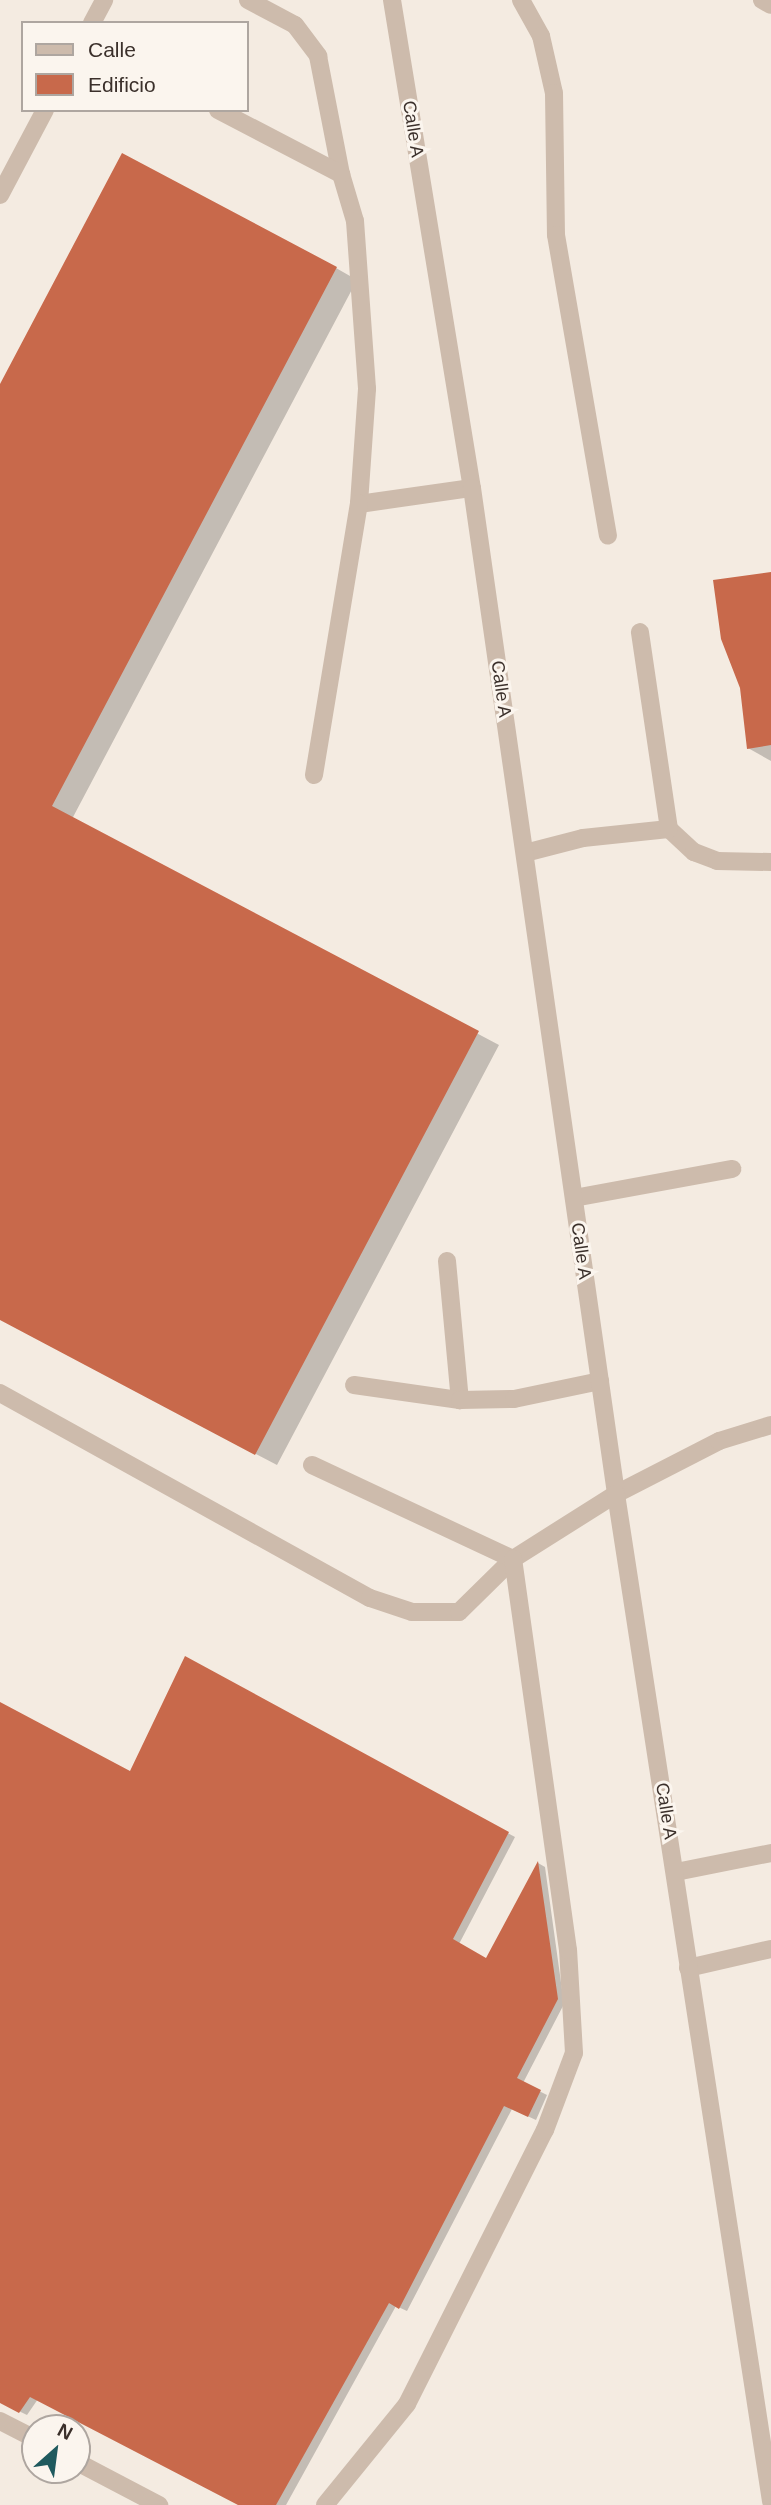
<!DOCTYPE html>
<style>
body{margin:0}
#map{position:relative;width:771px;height:2505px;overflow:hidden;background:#f4ebe1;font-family:Arial,sans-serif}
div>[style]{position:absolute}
.shadow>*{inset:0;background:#0003}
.building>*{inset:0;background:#c8694b}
.lane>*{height:18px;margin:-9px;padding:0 9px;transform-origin:9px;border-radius:9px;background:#cdbbac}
.street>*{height:18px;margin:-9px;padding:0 9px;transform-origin:9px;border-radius:9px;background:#cdbbac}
span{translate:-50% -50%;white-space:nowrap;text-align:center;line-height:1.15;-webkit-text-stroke:6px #fbf5ee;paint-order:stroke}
.street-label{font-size:18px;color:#3b302b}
.legend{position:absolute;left:21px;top:21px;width:228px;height:91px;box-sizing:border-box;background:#fbf5ee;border:2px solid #aea6a0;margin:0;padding:9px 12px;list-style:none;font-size:21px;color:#3b302b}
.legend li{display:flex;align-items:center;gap:14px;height:35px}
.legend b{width:35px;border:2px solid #aea6a0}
.north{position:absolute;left:21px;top:2414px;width:70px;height:70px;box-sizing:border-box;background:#fbf5ee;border:2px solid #aea6a0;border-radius:50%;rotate:28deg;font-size:19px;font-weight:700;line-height:28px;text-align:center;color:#3b302b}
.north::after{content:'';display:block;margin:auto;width:24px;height:32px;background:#1f5a5e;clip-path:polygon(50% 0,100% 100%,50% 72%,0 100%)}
</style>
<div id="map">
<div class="shadow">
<i style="clip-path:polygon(336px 268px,357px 280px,72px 819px,499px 1045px,277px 1465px,0 1319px,0 388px)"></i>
<i style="clip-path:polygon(771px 574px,771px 761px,748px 748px)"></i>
<i style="clip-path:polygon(186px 1658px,515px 1837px,459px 1944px,487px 1961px,538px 1863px,545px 1867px,564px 2004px,523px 2083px,547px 2095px,536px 2120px,512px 2109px,407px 2311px,396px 2306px,286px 2505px,241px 2505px,38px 2399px,27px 2415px,0 2402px,0 1704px,131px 1774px)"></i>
</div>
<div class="building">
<i style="clip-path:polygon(122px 153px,337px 267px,52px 806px,479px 1031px,255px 1455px,0 1320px,0 384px)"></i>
<i style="clip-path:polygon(771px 572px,771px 745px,747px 749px,740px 688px,721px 639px,713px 580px)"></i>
<i style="clip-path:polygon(185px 1656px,509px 1832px,453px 1939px,486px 1958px,538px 1861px,558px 1999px,517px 2078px,541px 2090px,528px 2117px,504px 2106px,399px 2309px,389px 2303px,276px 2505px,238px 2505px,30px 2397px,19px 2413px,0 2403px,0 1702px,130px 1771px)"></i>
</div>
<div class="lane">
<i style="left:248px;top:0;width:53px;rotate:28deg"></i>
<i style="left:295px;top:25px;width:39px;rotate:53deg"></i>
<i style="left:318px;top:56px;width:120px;rotate:79deg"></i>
<i style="left:341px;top:174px;width:49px;rotate:73.4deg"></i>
<i style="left:355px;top:221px;width:168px;rotate:85.9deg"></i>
<i style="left:367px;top:389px;width:115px;rotate:94deg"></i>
<i style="left:359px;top:504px;width:114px;rotate:-8.1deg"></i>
<i style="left:521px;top:0;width:41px;rotate:60.9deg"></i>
<i style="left:541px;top:36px;width:58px;rotate:77.2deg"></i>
<i style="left:554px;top:93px;width:142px;rotate:89.2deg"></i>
<i style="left:556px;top:235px;width:305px;rotate:80.2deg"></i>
<i style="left:762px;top:0;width:10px;rotate:29deg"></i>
<i style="left:218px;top:110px;width:139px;rotate:27.5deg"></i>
<i style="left:314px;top:775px;width:275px;rotate:-80.6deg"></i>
<i style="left:669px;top:829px;width:34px;rotate:43deg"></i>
<i style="left:694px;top:852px;width:25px;rotate:21deg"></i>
<i style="left:717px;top:861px;width:54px;rotate:1.1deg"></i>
<i style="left:525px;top:853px;width:60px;rotate:-14.5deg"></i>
<i style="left:583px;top:838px;width:86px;rotate:-6deg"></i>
<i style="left:669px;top:829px;width:199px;rotate:-98.4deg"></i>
<i style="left:574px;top:1198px;width:161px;rotate:-10.4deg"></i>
<i style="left:447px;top:1261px;width:140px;rotate:84.7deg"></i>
<i style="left:354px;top:1385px;width:107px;rotate:8.1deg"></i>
<i style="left:460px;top:1400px;width:54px;rotate:-1.1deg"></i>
<i style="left:514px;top:1399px;width:88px;rotate:-11.8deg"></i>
<i style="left:0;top:1393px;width:423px;rotate:29deg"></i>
<i style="left:370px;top:1598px;width:44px;rotate:18.4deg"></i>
<i style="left:412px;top:1612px;width:47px"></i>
<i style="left:459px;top:1612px;width:76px;rotate:-44.5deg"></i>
<i style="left:513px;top:1559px;width:122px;rotate:-32.3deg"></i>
<i style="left:616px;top:1494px;width:116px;rotate:-27.2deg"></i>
<i style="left:719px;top:1441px;width:54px;rotate:-17.1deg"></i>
<i style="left:312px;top:1465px;width:222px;rotate:25.1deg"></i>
<i style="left:676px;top:1872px;width:97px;rotate:-11.3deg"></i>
<i style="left:688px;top:1968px;width:85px;rotate:-12.9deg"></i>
<i style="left:0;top:2421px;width:39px;rotate:27deg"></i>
<i style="left:77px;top:2462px;width:93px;rotate:27.7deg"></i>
<i style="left:325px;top:2505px;width:130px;rotate:-50.9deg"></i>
<i style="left:407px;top:2404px;width:307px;rotate:-63.3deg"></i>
<i style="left:545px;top:2130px;width:82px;rotate:-69.4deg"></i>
<i style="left:574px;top:2053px;width:103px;rotate:-93.3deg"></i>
<i style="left:568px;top:1950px;width:395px;rotate:-98deg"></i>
</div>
<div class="street">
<i style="left:392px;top:0;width:495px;rotate:80.7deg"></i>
<i style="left:472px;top:488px;width:1016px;rotate:81.85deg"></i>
<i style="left:616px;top:1494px;width:1019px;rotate:81.25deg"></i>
<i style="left:92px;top:23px;width:26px;rotate:-62deg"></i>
<i style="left:0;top:195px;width:96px;rotate:-62.1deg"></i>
</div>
<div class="street-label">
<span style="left:413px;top:129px;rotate:81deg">Calle A</span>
<span style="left:501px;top:689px;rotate:82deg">Calle A</span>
<span style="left:581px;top:1251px;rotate:82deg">Calle A</span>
<span style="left:666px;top:1811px;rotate:81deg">Calle A</span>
</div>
<ul class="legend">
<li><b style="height:9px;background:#cdbbac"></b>Calle</li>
<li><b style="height:19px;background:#c8694b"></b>Edificio</li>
</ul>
<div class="north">N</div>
</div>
